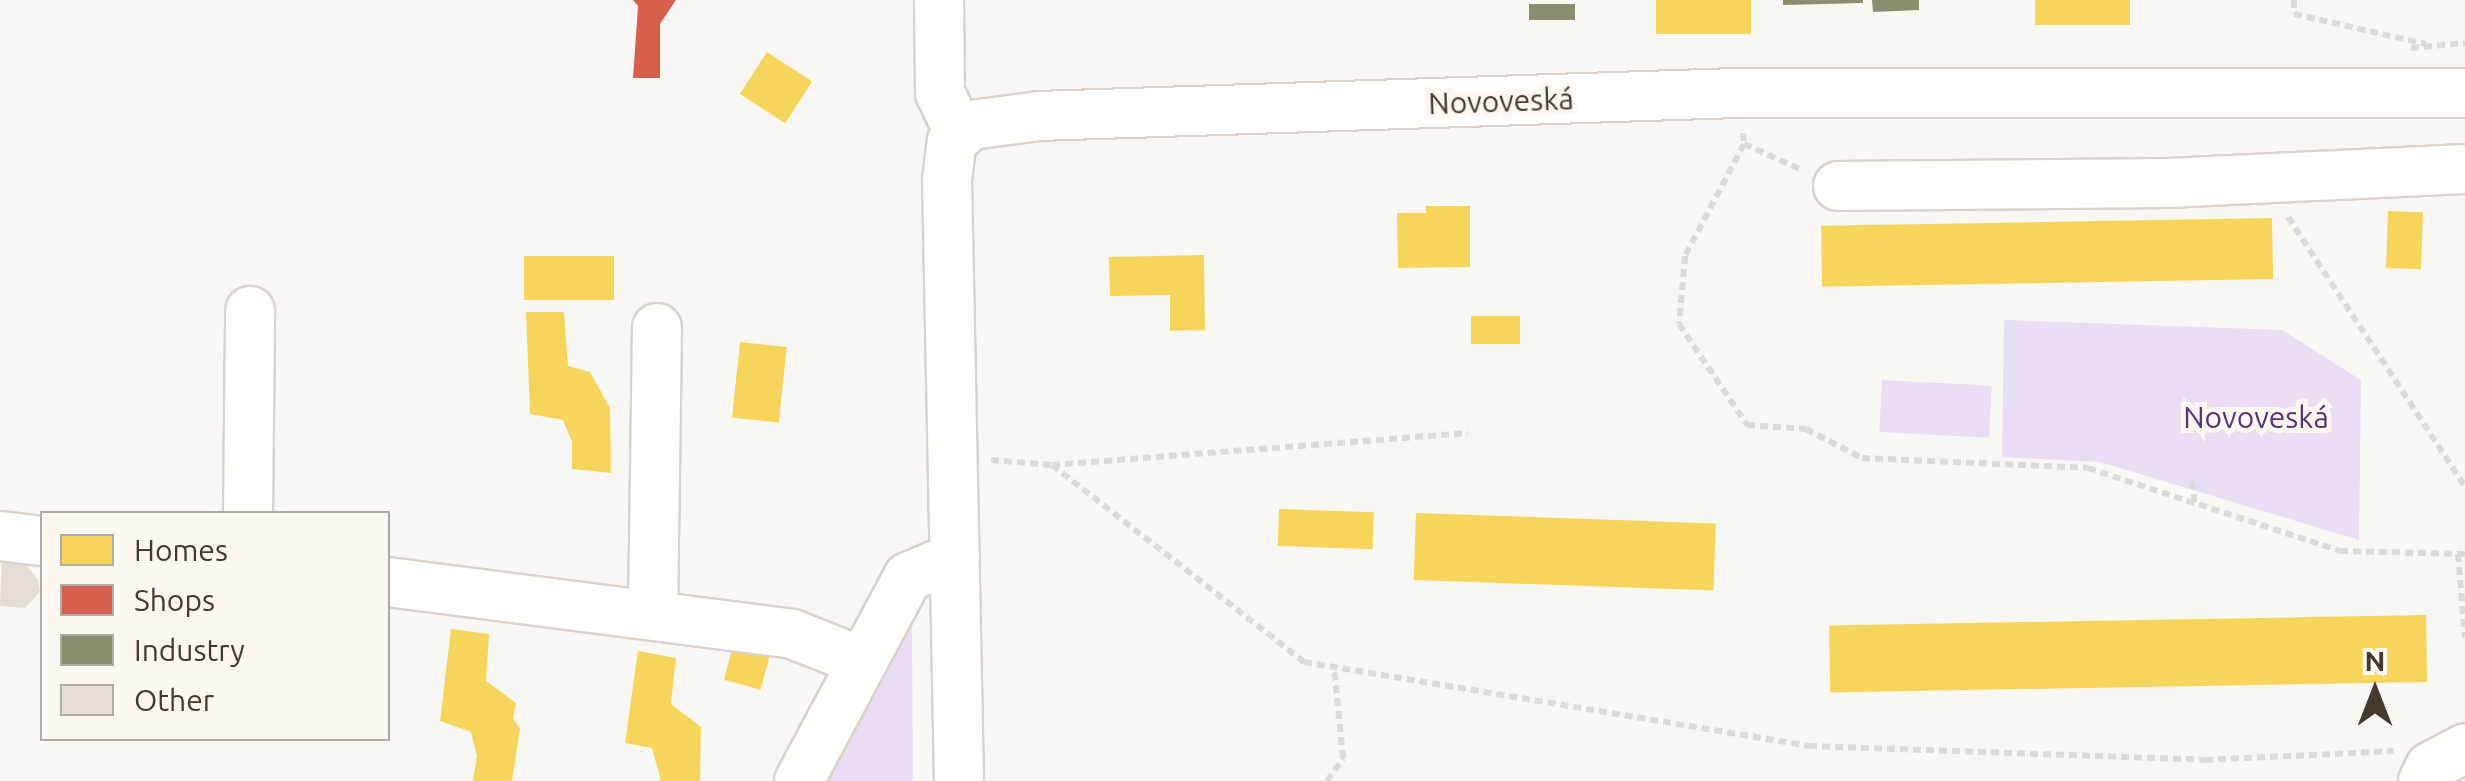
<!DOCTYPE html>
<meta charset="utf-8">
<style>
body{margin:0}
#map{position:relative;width:2465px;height:781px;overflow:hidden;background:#f9f7f4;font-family:Ubuntu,sans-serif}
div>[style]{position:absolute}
.green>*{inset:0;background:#eadef2;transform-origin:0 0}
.homes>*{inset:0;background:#f6d55c;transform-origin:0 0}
.shops>*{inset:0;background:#d6604d}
.industry>*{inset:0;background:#8c8c6e;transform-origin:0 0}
.building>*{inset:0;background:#e4ded7}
.path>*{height:6px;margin-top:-3px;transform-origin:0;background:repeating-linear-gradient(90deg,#dcdbda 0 8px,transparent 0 13px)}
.roads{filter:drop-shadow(2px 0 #d9d3cc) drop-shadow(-2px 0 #d9d3cc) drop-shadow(0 2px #d9d3cc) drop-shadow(0 -2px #d9d3cc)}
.minor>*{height:48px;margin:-24px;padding:0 24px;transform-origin:24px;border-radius:24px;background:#fefefd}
span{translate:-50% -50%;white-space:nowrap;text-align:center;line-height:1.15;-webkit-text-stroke:10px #fcf7f1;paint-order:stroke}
.street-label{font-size:30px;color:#43392d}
.park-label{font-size:30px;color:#563475}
.legend{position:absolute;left:40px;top:511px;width:350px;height:230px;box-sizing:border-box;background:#fcf7f1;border:2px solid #b2aba3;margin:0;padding:12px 18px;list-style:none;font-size:30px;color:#43392d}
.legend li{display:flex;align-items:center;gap:20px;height:50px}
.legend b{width:50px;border:2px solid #b2aba3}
.north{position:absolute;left:2325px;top:641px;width:100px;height:100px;-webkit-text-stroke:8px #fcf7f1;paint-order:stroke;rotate:0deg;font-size:28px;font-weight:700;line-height:40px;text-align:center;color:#43392d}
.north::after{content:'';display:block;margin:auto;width:35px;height:45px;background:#43392d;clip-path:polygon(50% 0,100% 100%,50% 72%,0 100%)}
</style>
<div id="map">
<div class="green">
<i style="clip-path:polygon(2004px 320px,2282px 330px,2361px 380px,2359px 540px,2100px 462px,2002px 457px)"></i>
<i style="left:1882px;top:380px;width:110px;height:52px;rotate:3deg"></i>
<i style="clip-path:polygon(912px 625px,913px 781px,822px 781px,825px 771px)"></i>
</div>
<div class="homes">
<i style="left:1656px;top:0;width:95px;height:34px"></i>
<i style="left:2035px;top:0;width:95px;height:25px"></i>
<i style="left:767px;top:52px;width:54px;height:50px;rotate:33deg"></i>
<i style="clip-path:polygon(1426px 206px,1470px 206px,1470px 267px,1398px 268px,1397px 213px,1426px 213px)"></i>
<i style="left:2388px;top:211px;width:35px;height:57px;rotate:2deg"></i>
<i style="left:2272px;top:218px;width:61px;height:451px;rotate:89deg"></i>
<i style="clip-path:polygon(1204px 255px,1205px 330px,1170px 331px,1170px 295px,1110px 296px,1109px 257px)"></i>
<i style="left:524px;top:256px;width:90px;height:44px"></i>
<i style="clip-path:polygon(526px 312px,564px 312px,568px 366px,590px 372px,610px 408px,611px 473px,572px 469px,572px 442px,563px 420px,530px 414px)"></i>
<i style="left:1471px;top:316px;width:49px;height:28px"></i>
<i style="left:740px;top:342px;width:47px;height:76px;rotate:6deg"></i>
<i style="left:1279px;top:509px;width:95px;height:37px;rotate:2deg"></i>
<i style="left:1416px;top:513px;width:300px;height:67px;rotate:2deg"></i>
<i style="left:2426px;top:615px;width:67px;height:597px;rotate:89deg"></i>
<i style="clip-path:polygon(451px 629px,489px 634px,486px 681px,516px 703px,513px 718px,520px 729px,512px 781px,473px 781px,477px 756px,471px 732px,440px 721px)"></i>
<i style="left:733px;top:646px;width:38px;height:35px;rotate:15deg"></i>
<i style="clip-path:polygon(638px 651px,676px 658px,671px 704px,701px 727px,700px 781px,661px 781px,652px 748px,625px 743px)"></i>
</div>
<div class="shops">
<i style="clip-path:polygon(633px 0,676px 0,660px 24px,660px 78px,633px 78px,638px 6px)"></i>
</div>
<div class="industry">
<i style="clip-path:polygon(1783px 0,1863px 0,1863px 3px,1783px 5px)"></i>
<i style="clip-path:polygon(1872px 0,1919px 0,1919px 10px,1873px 12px)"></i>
<i style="left:1575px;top:4px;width:16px;height:46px;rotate:90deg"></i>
</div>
<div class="building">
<i style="clip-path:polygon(2px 556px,23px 560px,38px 580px,40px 592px,25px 608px,0 606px)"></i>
</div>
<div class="path">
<i style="left:2294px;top:0;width:14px;rotate:90deg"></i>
<i style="left:2294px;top:14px;width:135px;rotate:12.8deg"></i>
<i style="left:2411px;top:48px;width:54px;rotate:-5.3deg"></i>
<i style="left:1743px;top:133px;width:11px;rotate:85deg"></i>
<i style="left:1744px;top:144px;width:127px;rotate:117.8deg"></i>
<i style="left:1685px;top:256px;width:68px;rotate:95deg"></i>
<i style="left:1679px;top:324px;width:122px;rotate:56deg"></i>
<i style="left:1747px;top:425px;width:59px;rotate:3.9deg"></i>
<i style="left:1806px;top:429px;width:63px;rotate:27.4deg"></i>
<i style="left:1862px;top:458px;width:226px;rotate:2.5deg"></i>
<i style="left:2088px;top:468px;width:265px;rotate:18.2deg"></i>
<i style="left:2340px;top:551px;width:125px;rotate:1.4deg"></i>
<i style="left:1744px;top:144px;width:64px;rotate:24.1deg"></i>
<i style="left:2288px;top:217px;width:322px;rotate:56.7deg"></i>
<i style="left:991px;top:460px;width:61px;rotate:4.7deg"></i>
<i style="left:1052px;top:465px;width:417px;rotate:-4.4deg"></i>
<i style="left:1052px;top:465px;width:320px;rotate:38deg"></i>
<i style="left:1304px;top:662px;width:512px;rotate:9.44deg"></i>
<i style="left:1809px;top:746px;width:396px;rotate:2deg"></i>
<i style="left:2205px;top:760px;width:189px;rotate:-2.7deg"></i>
<i style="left:2192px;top:481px;width:23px;rotate:83deg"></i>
<i style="left:2458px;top:554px;width:84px;rotate:85.2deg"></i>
<i style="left:1327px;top:781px;width:28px;rotate:-55deg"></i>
<i style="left:1343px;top:758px;width:91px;rotate:-95.6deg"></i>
</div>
<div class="roads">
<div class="minor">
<i style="left:939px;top:0;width:93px;rotate:89.4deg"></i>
<i style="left:940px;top:93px;width:43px;rotate:64deg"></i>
<i style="left:1838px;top:186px;width:330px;rotate:-0.5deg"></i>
<i style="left:2168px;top:183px;width:297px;rotate:-2.7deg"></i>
<i style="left:248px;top:514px;width:203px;rotate:-89.4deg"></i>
<i style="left:0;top:536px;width:42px;rotate:6.8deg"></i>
<i style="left:388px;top:582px;width:407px;rotate:7.3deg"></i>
<i style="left:792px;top:634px;width:74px;rotate:21.4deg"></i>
<i style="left:653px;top:614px;width:286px;rotate:-89.2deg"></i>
<i style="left:799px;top:781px;width:231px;rotate:-61.9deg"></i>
<i style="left:908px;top:577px;width:51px;rotate:-23.1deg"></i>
<i style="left:959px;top:781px;width:601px;rotate:-91.14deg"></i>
<i style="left:947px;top:180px;width:39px;rotate:-83deg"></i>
<i style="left:952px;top:141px;width:25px;rotate:-40deg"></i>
<i style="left:971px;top:125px;width:69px;rotate:-7.5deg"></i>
<i style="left:1039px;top:116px;width:698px;rotate:-1.89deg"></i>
<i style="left:1737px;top:93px;width:728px"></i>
<i style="left:2423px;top:781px;width:16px;rotate:-63deg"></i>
<i style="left:2430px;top:767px;width:40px;rotate:-28deg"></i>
</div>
</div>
<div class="street-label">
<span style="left:1501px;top:101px;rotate:-2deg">Novoveská</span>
</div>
<div class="park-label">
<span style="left:2256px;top:417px">Novoveská</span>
</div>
<ul class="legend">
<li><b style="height:28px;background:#f6d55c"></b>Homes</li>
<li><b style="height:28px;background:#d6604d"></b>Shops</li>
<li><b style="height:28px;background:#8c8c6e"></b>Industry</li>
<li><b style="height:28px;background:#e4ded7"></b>Other</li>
</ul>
<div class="north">N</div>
</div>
